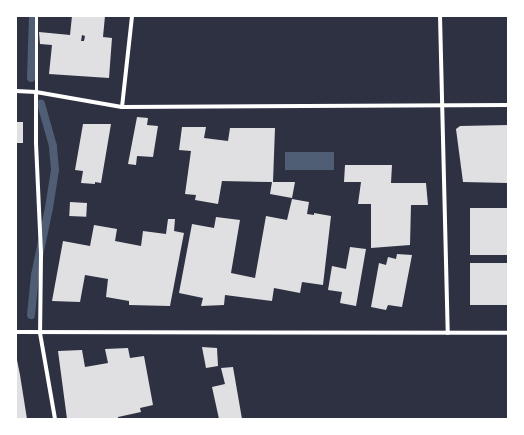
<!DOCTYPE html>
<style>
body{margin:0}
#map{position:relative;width:524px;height:435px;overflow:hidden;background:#2d3142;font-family:"Source Serif 4",serif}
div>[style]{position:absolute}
.water>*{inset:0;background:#4f5d75;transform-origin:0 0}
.stream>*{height:8px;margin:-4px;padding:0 4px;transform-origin:4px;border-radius:4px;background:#4f5d75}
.building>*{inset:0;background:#e0e0e3;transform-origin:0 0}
.service>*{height:3px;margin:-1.5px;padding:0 1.5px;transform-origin:1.5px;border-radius:1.5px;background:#fff}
.minor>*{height:4px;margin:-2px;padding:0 2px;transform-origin:2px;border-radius:2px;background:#fff}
span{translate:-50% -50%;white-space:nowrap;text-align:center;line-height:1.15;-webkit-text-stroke:3px #fff;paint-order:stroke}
.frame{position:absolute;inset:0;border:17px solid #fff;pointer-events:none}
</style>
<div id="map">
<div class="water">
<i style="left:285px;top:152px;width:49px;height:18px"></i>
</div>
<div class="stream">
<i style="left:31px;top:78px;width:62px;rotate:-88.2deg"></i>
<i style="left:31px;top:315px;width:40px;rotate:-84.3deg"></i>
<i style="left:35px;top:275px;width:68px;rotate:-78.2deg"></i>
<i style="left:49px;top:208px;width:38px;rotate:-81deg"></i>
<i style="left:55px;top:170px;width:24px;rotate:-95deg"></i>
<i style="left:53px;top:146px;width:44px;rotate:-105.9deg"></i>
</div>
<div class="building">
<i style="clip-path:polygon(evenodd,72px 16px,105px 16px,103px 37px,112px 38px,109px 78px,49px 74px,52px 45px,40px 44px,39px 32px,70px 35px,72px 16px,82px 35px,85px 36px,84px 41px,81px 41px,82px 35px)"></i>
<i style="clip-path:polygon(137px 117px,148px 118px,147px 125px,158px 126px,153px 157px,137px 156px,136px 165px,128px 164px)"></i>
<i style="left:16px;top:122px;width:7px;height:21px"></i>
<i style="clip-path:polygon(83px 124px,111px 124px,101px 183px,95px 182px,95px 184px,81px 183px,83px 171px,75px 170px)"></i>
<i style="clip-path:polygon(508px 125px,508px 183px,463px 182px,456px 129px,460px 126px)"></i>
<i style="clip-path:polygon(182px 127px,206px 127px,204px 138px,228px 141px,230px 128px,275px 128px,273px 182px,222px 181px,218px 204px,195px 200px,196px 195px,185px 194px,191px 151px,179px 150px)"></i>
<i style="clip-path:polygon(345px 165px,392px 165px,391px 183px,426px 183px,428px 205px,411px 205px,410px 245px,371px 248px,371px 204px,358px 204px,361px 182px,344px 182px)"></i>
<i style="clip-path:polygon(272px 182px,295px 182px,292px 198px,270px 194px)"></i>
<i style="clip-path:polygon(292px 199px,309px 202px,307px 214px,314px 215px,314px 213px,331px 216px,323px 285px,302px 282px,300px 293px,274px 288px,272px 301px,225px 295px,224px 305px,201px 306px,203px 298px,179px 293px,192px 224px,214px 228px,216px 217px,240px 220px,231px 273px,255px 278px,266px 216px,287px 220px)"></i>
<i style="left:70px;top:202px;width:17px;height:14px;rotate:3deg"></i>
<i style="left:508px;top:208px;width:47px;height:38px;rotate:90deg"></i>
<i style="clip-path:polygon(168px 219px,175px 219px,174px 231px,184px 233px,170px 306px,129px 305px,129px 301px,106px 297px,108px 279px,85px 275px,80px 302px,52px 301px,63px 241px,90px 246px,94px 225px,117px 229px,115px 241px,141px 246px,143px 231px,166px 234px)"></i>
<i style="clip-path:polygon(350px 247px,366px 249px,356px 306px,340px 303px,342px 292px,328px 290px,332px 266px,346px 269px)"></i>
<i style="clip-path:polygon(397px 254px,412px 255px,402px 307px,388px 305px,386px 310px,371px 307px,379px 263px,386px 265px,388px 257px,396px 259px)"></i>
<i style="left:470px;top:263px;width:38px;height:42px"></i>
<i style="left:16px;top:274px;width:1px;height:11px"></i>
<i style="clip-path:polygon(202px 347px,217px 348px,218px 366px,206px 368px)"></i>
<i style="clip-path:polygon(128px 348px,130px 358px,144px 356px,153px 405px,140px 408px,141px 412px,118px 417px,118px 419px,67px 419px,58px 351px,82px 350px,85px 367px,108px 363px,105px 349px)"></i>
<i style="clip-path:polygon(17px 360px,20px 375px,27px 419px,16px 419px)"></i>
<i style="clip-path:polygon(233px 367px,242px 419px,219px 419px,212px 387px,225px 384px,221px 368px)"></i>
</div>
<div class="service">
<i style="left:36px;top:92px;width:76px;rotate:-90deg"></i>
</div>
<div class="minor">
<i style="left:440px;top:16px;width:317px;rotate:88.6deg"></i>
<i style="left:16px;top:91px;width:20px;rotate:3deg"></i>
<i style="left:36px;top:92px;width:87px;rotate:9.9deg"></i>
<i style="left:122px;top:107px;width:386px;rotate:-0.3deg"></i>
<i style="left:36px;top:92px;width:51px;rotate:90deg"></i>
<i style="left:36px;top:143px;width:112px;rotate:87.4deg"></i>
<i style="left:41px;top:255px;width:78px;rotate:90.7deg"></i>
<i style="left:40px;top:333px;width:87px;rotate:80.1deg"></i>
<i style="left:122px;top:107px;width:92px;rotate:-83.7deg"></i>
<i style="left:16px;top:332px;width:492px;rotate:0.1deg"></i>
</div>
<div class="frame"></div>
</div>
